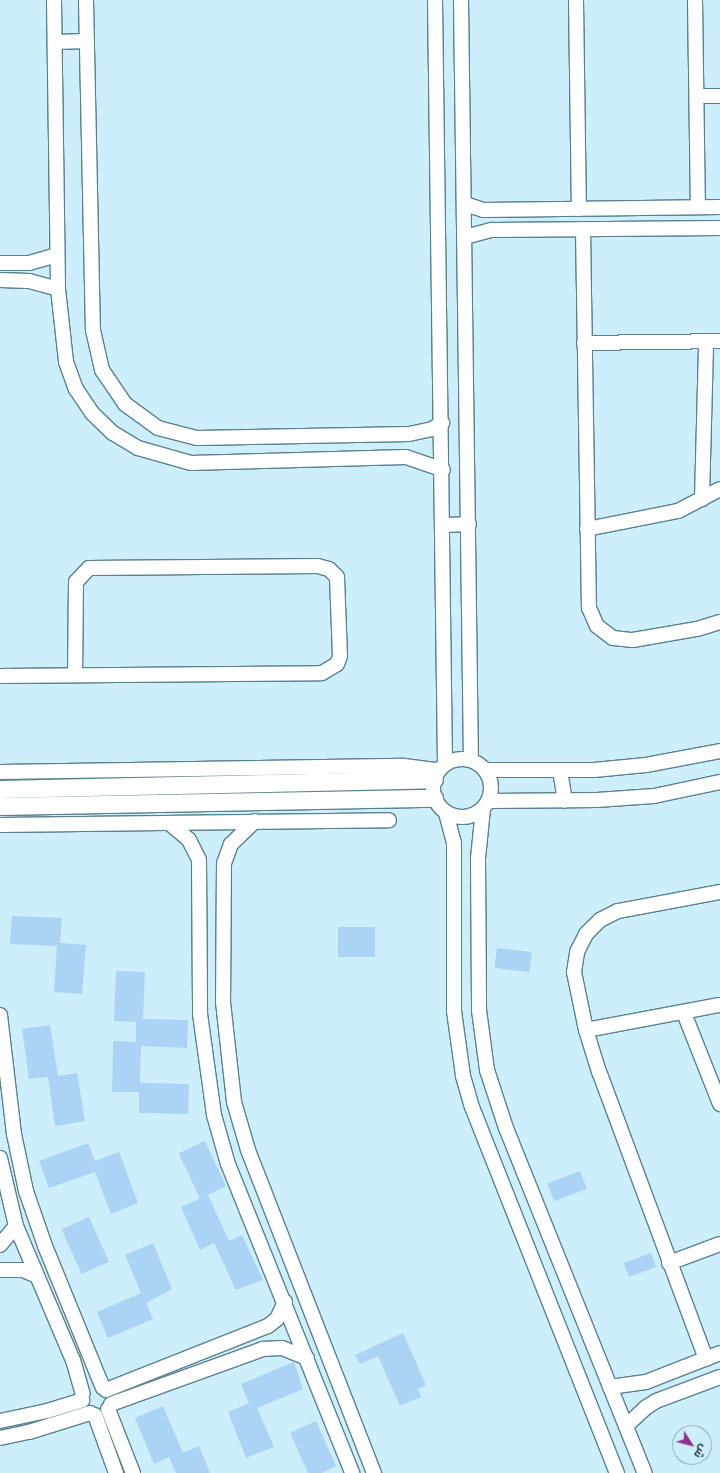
<!DOCTYPE html>
<meta charset="utf-8">
<style>
body{margin:0}
#map{position:relative;width:720px;height:1473px;overflow:hidden;background:#cdeffc;font-family:"Titillium Web",Cairo,sans-serif}
div>[style]{position:absolute}
.building>*{inset:0;background:#aad3f6;transform-origin:0 0}
.roads{filter:drop-shadow(1px 0 #598190) drop-shadow(-1px 0 #598190) drop-shadow(0 1px #598190) drop-shadow(0 -1px #598190)}
.minor>*{height:14px;margin:-7px;padding:0 7px;transform-origin:7px;border-radius:7px;background:#fff}
.minor>.ring{margin:-7px;padding:0;box-sizing:content-box;background:none;border:14px solid #fff;border-radius:50%}
.tertiary>*{height:17px;margin:-8.5px;padding:0 8.5px;transform-origin:8.5px;border-radius:8.5px;background:#fff}
span{translate:-50% -50%;white-space:nowrap;text-align:center;line-height:1.15;-webkit-text-stroke:3px #cdeffc;paint-order:stroke}
.north{position:absolute;left:672px;top:1425px;width:40px;height:40px;box-sizing:border-box;background:#cdeffc;border:1px solid #89a4ae;border-radius:50%;rotate:126deg;font-size:11px;font-weight:700;line-height:16px;text-align:center;color:#23333a}
.north::after{content:'';display:block;margin:auto;width:14px;height:18px;background:#8e2f97;clip-path:polygon(50% 0,100% 100%,50% 72%,0 100%)}
</style>
<div id="map">
<div class="building">
<i style="clip-path:polygon(12px 916px,62px 918px,60px 943px,86px 945px,82px 994px,54px 992px,57px 946px,10px 944px)"></i>
<i style="left:338px;top:927px;width:37px;height:30px"></i>
<i style="left:497px;top:948px;width:35px;height:20px;rotate:7deg"></i>
<i style="clip-path:polygon(116px 971px,145px 972px,143px 1019px,188px 1020px,187px 1048px,141px 1046px,140px 1083px,189px 1084px,188px 1114px,139px 1113px,139px 1092px,112px 1092px,113px 1041px,136px 1042px,136px 1022px,114px 1021px)"></i>
<i style="clip-path:polygon(50px 1025px,58px 1076px,77px 1073px,85px 1121px,55px 1126px,48px 1077px,29px 1079px,22px 1029px)"></i>
<i style="left:205px;top:1141px;width:50px;height:29px;rotate:65deg"></i>
<i style="clip-path:polygon(88px 1143px,95px 1161px,119px 1152px,138px 1203px,111px 1214px,95px 1172px,49px 1188px,39px 1161px)"></i>
<i style="left:580px;top:1171px;width:19px;height:35px;rotate:69deg"></i>
<i style="clip-path:polygon(208px 1195px,229px 1241px,242px 1235px,263px 1280px,236px 1290px,214px 1243px,200px 1250px,181px 1207px)"></i>
<i style="left:89px;top:1217px;width:49px;height:30px;rotate:66deg"></i>
<i style="clip-path:polygon(153px 1243px,172px 1289px,146px 1303px,153px 1319px,108px 1338px,97px 1312px,141px 1293px,125px 1255px)"></i>
<i style="left:651px;top:1253px;width:15px;height:29px;rotate:70deg"></i>
<i style="clip-path:polygon(403px 1333px,426px 1385px,418px 1389px,421px 1397px,400px 1406px,378px 1356px,360px 1364px,355px 1355px)"></i>
<i style="clip-path:polygon(294px 1362px,303px 1389px,257px 1408px,274px 1447px,246px 1458px,228px 1412px,249px 1403px,241px 1384px)"></i>
<i style="clip-path:polygon(163px 1406px,183px 1453px,199px 1446px,210px 1473px,176px 1473px,169px 1457px,154px 1464px,135px 1418px)"></i>
<i style="clip-path:polygon(316px 1421px,336px 1466px,322px 1473px,308px 1473px,290px 1433px)"></i>
</div>
<div class="roads">
<div class="minor">
<i style="left:54px;top:0;width:289px;rotate:89.2deg"></i>
<i style="left:58px;top:289px;width:73px;rotate:83.7deg"></i>
<i style="left:66px;top:362px;width:29px;rotate:70deg"></i>
<i style="left:76px;top:389px;width:29px;rotate:56deg"></i>
<i style="left:92px;top:413px;width:29px;rotate:44deg"></i>
<i style="left:113px;top:433px;width:29px;rotate:31deg"></i>
<i style="left:138px;top:448px;width:55px;rotate:15.8deg"></i>
<i style="left:191px;top:463px;width:215px;rotate:-1.6deg"></i>
<i style="left:406px;top:457px;width:39px;rotate:19deg"></i>
<i style="left:86px;top:0;width:330px;rotate:88.8deg"></i>
<i style="left:93px;top:330px;width:41px;rotate:77.3deg"></i>
<i style="left:102px;top:370px;width:41px;rotate:55.9deg"></i>
<i style="left:125px;top:404px;width:41px;rotate:36deg"></i>
<i style="left:158px;top:428px;width:40px;rotate:14.4deg"></i>
<i style="left:197px;top:438px;width:212px;rotate:-1.1deg"></i>
<i style="left:409px;top:434px;width:24px;rotate:-12deg"></i>
<i style="left:432px;top:429px;width:12px;rotate:-31deg"></i>
<i style="left:435px;top:0;width:763px;rotate:89.25deg"></i>
<i style="left:461px;top:0;width:759px;rotate:89.25deg"></i>
<i style="left:576px;top:0;width:209px;rotate:89.2deg"></i>
<i style="left:695px;top:0;width:207px;rotate:89.2deg"></i>
<i style="left:55px;top:42px;width:32px;rotate:-2deg"></i>
<i style="left:697px;top:96px;width:23px"></i>
<i style="left:465px;top:204px;width:19px;rotate:18deg"></i>
<i style="left:483px;top:210px;width:237px;rotate:-0.7deg"></i>
<i style="left:583px;top:229px;width:379px;rotate:89.1deg"></i>
<i style="left:589px;top:608px;width:20px;rotate:66deg"></i>
<i style="left:597px;top:626px;width:20px;rotate:37deg"></i>
<i style="left:613px;top:638px;width:20px;rotate:6deg"></i>
<i style="left:633px;top:640px;width:65px;rotate:-9.8deg"></i>
<i style="left:697px;top:629px;width:24px;rotate:-17deg"></i>
<i style="left:465px;top:237px;width:28px;rotate:-15deg"></i>
<i style="left:492px;top:230px;width:228px;rotate:-0.5deg"></i>
<i style="left:0;top:263px;width:29px"></i>
<i style="left:29px;top:263px;width:29px;rotate:-16deg"></i>
<i style="left:0;top:280px;width:29px;rotate:2deg"></i>
<i style="left:29px;top:281px;width:30px;rotate:15deg"></i>
<i style="left:584px;top:343px;width:136px;rotate:-0.8deg"></i>
<i style="left:702px;top:499px;width:157px;rotate:-88.5deg"></i>
<i style="left:444px;top:525px;width:25px;rotate:-2deg"></i>
<i style="left:587px;top:529px;width:93px;rotate:-11.2deg"></i>
<i style="left:678px;top:511px;width:47px;rotate:-27.6deg"></i>
<i style="left:0;top:676px;width:322px;rotate:-0.5deg"></i>
<i style="left:322px;top:673px;width:17px;rotate:-31deg"></i>
<i style="left:337px;top:664px;width:9px;rotate:-69deg"></i>
<i style="left:340px;top:656px;width:79px;rotate:-92.2deg"></i>
<i style="left:337px;top:577px;width:11px;rotate:-135deg"></i>
<i style="left:329px;top:569px;width:11px;rotate:-165deg"></i>
<i style="left:318px;top:566px;width:229px;rotate:179.5deg"></i>
<i style="left:89px;top:568px;width:19px;rotate:133deg"></i>
<i style="left:76px;top:582px;width:93px;rotate:90.6deg"></i>
<i class="ring" style="left:433px;top:759px;width:44px;height:44px"></i>
<i style="left:486px;top:770px;width:108px"></i>
<i style="left:594px;top:770px;width:52px;rotate:-5.5deg"></i>
<i style="left:646px;top:765px;width:75px;rotate:-10.7deg"></i>
<i style="left:560px;top:770px;width:31px;rotate:81deg"></i>
<i style="left:0;top:772px;width:404px;rotate:-0.9deg"></i>
<i style="left:404px;top:766px;width:34px;rotate:7deg"></i>
<i style="left:489px;top:801px;width:108px;rotate:-0.5deg"></i>
<i style="left:597px;top:800px;width:57px;rotate:-4deg"></i>
<i style="left:654px;top:796px;width:67px;rotate:-12deg"></i>
<i style="left:483px;top:809px;width:49px;rotate:95.8deg"></i>
<i style="left:478px;top:858px;width:152px;rotate:89.6deg"></i>
<i style="left:479px;top:1010px;width:61px;rotate:82.4deg"></i>
<i style="left:487px;top:1070px;width:61px;rotate:71.9deg"></i>
<i style="left:506px;top:1128px;width:372px;rotate:68.1deg"></i>
<i style="left:446px;top:813px;width:31px;rotate:75deg"></i>
<i style="left:454px;top:843px;width:168px;rotate:90deg"></i>
<i style="left:454px;top:1011px;width:66px;rotate:82.1deg"></i>
<i style="left:463px;top:1076px;width:32px;rotate:74deg"></i>
<i style="left:472px;top:1107px;width:394px;rotate:68.4deg"></i>
<i style="left:255px;top:821px;width:33px;rotate:136deg"></i>
<i style="left:231px;top:844px;width:20px;rotate:110deg"></i>
<i style="left:224px;top:863px;width:139px;rotate:90.4deg"></i>
<i style="left:223px;top:1002px;width:101px;rotate:83.7deg"></i>
<i style="left:234px;top:1102px;width:50px;rotate:73.7deg"></i>
<i style="left:248px;top:1150px;width:347px;rotate:68.7deg"></i>
<i style="left:169px;top:823px;width:26px;rotate:40deg"></i>
<i style="left:189px;top:840px;width:22px;rotate:63deg"></i>
<i style="left:199px;top:860px;width:154px;rotate:89.6deg"></i>
<i style="left:200px;top:1014px;width:102px;rotate:82.1deg"></i>
<i style="left:214px;top:1115px;width:51px;rotate:74.1deg"></i>
<i style="left:228px;top:1164px;width:333px;rotate:68.1deg"></i>
<i style="left:0;top:825px;width:389px;rotate:-0.7deg"></i>
<i style="left:684px;top:1013px;width:98px;rotate:68.4deg"></i>
<i style="left:0;top:1015px;width:120px;rotate:83.3deg"></i>
<i style="left:14px;top:1134px;width:58px;rotate:78.1deg"></i>
<i style="left:26px;top:1191px;width:58px;rotate:70.9deg"></i>
<i style="left:45px;top:1246px;width:153px;rotate:67.8deg"></i>
<i style="left:586px;top:1030px;width:136px;rotate:-10.6deg"></i>
<i style="left:0;top:1158px;width:70px;rotate:76.8deg"></i>
<i style="left:16px;top:1226px;width:146px;rotate:67deg"></i>
<i style="left:73px;top:1360px;width:35px;rotate:74deg"></i>
<i style="left:0;top:1245px;width:25px;rotate:-50deg"></i>
<i style="left:669px;top:1263px;width:54px;rotate:-20.4deg"></i>
<i style="left:0;top:1270px;width:23px"></i>
<i style="left:23px;top:1270px;width:15px;rotate:23deg"></i>
<i style="left:706px;top:1359px;width:306px;rotate:-110.4deg"></i>
<i style="left:599px;top:1072px;width:44px;rotate:-107.2deg"></i>
<i style="left:586px;top:1030px;width:59px;rotate:-101.7deg"></i>
<i style="left:574px;top:972px;width:20px;rotate:-81deg"></i>
<i style="left:577px;top:952px;width:20px;rotate:-63deg"></i>
<i style="left:586px;top:934px;width:20px;rotate:-45deg"></i>
<i style="left:600px;top:920px;width:20px;rotate:-27deg"></i>
<i style="left:618px;top:911px;width:104px;rotate:-10.6deg"></i>
<i style="left:610px;top:1387px;width:36px;rotate:-8deg"></i>
<i style="left:646px;top:1382px;width:79px;rotate:-21.4deg"></i>
<i style="left:106px;top:1390px;width:174px;rotate:-21.6deg"></i>
<i style="left:268px;top:1326px;width:11px;rotate:-38deg"></i>
<i style="left:277px;top:1319px;width:19px;rotate:-65deg"></i>
<i style="left:111px;top:1404px;width:162px;rotate:-19.9deg"></i>
<i style="left:263px;top:1349px;width:19px;rotate:-3deg"></i>
<i style="left:282px;top:1348px;width:27px;rotate:22deg"></i>
<i style="left:108px;top:1409px;width:69px;rotate:68.7deg"></i>
<i style="left:95px;top:1415px;width:62px;rotate:70.1deg"></i>
<i style="left:0;top:1421px;width:48px;rotate:-12deg"></i>
<i style="left:47px;top:1411px;width:37px;rotate:-17deg"></i>
<i style="left:626px;top:1426px;width:26px;rotate:-43deg"></i>
<i style="left:645px;top:1408px;width:13px;rotate:-32deg"></i>
<i style="left:656px;top:1401px;width:68px;rotate:-20.6deg"></i>
<i style="left:0;top:1438px;width:30px;rotate:-12deg"></i>
<i style="left:29px;top:1432px;width:64px;rotate:-17.3deg"></i>
</div>
<div class="tertiary">
<i style="left:0;top:789px;width:434px;rotate:-1.3deg"></i>
<i style="left:0;top:806px;width:434px;rotate:-1.1deg"></i>
</div>
</div>
<div class="north">ش</div>
</div>
